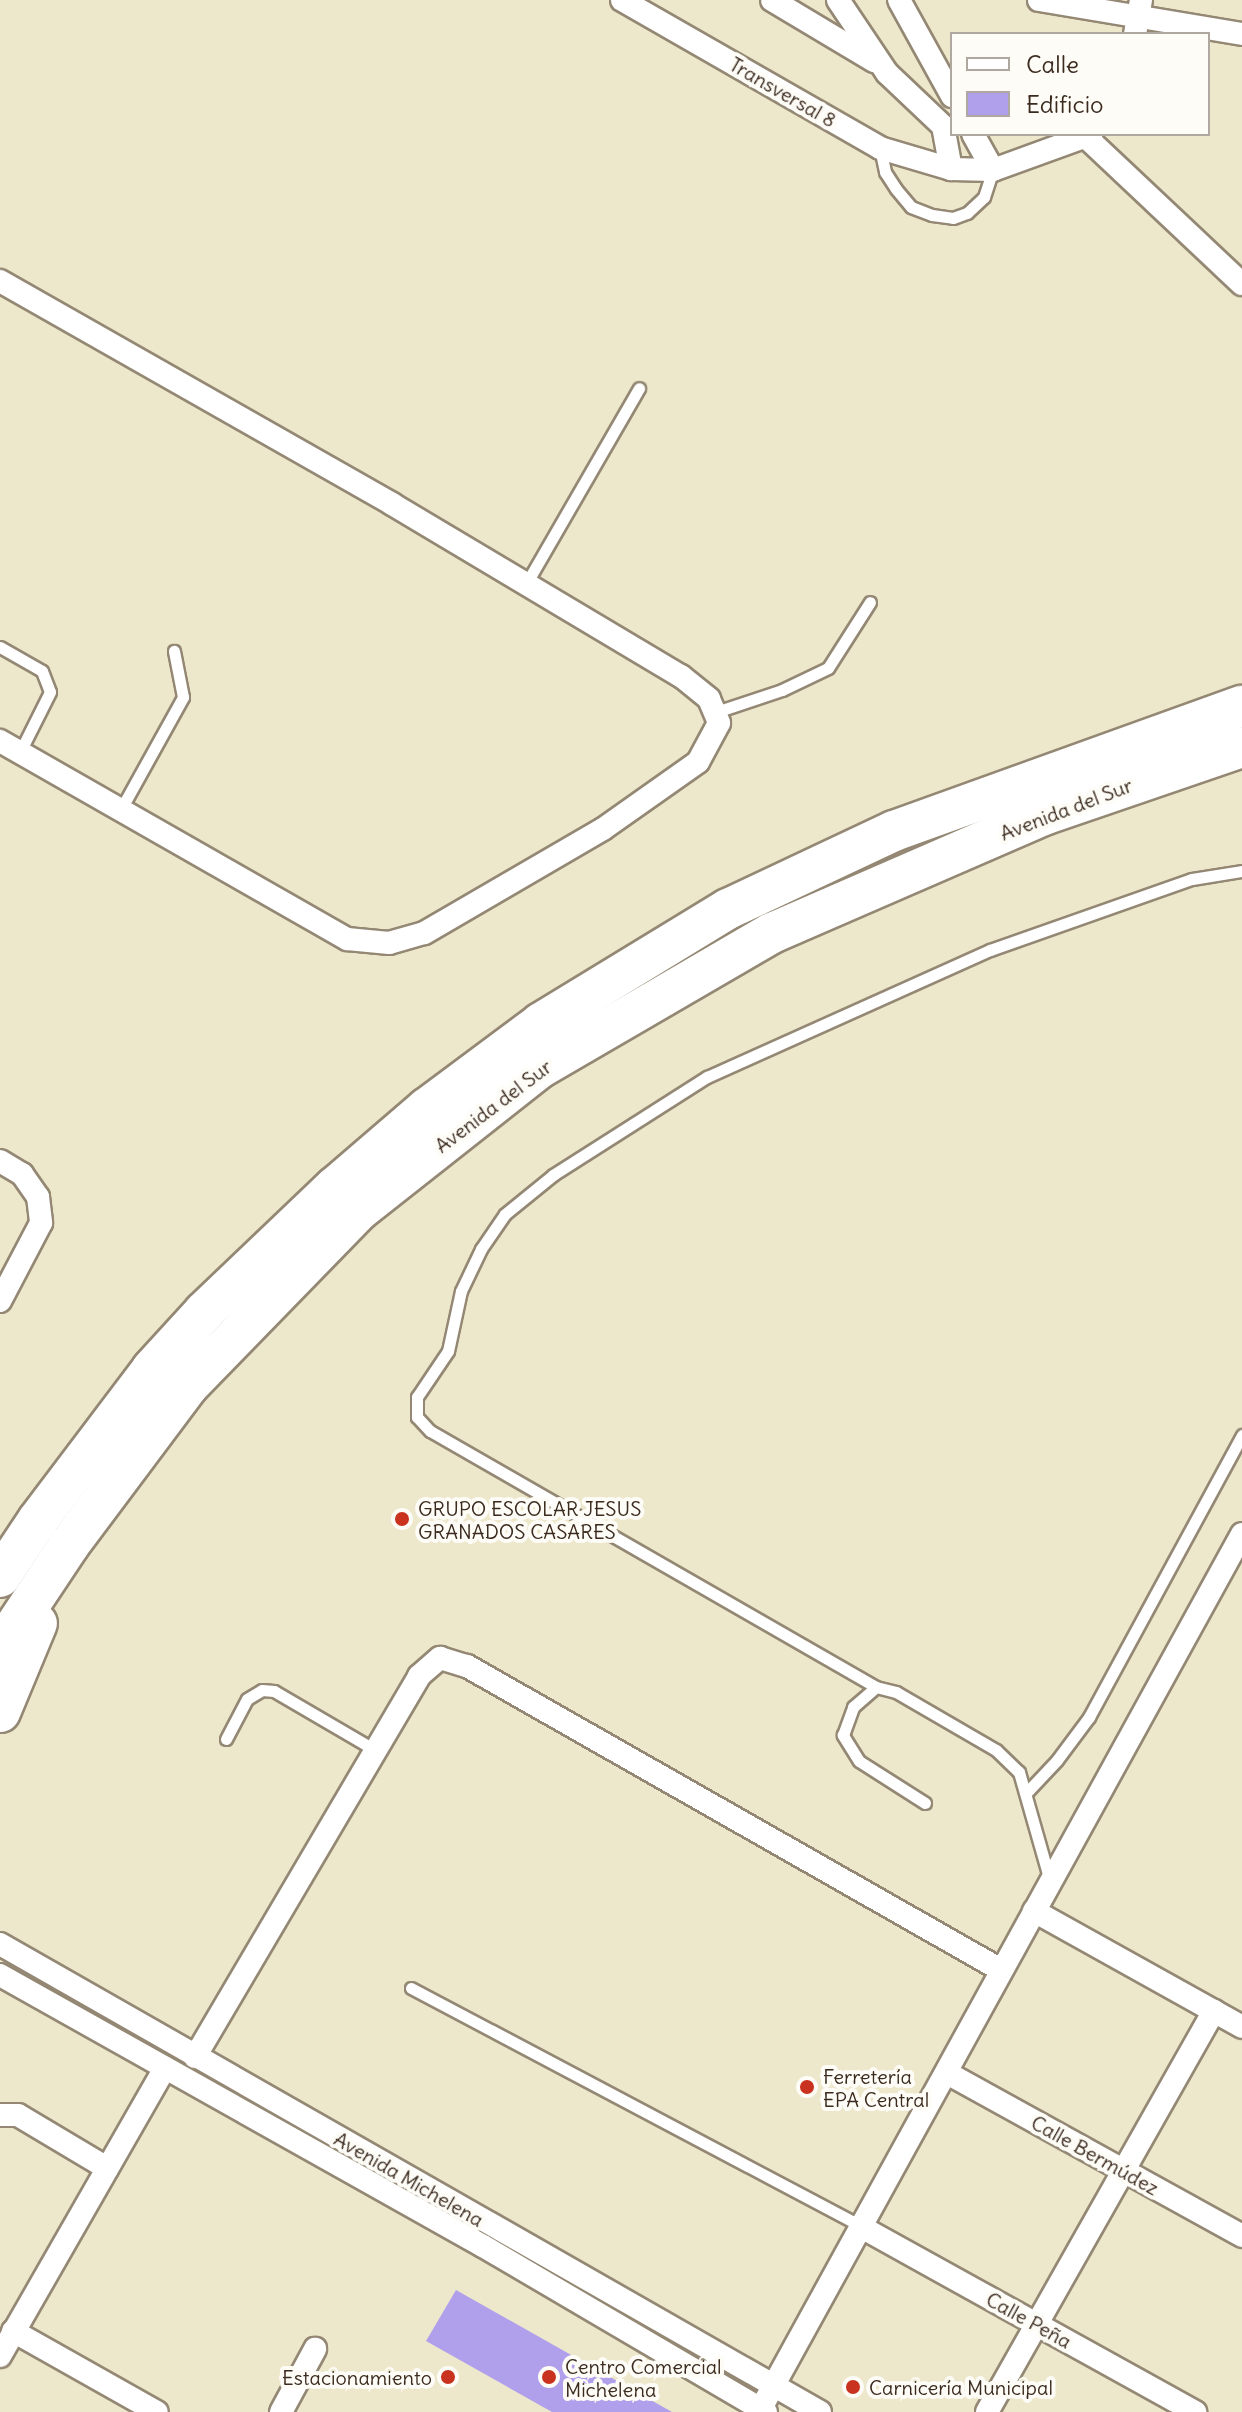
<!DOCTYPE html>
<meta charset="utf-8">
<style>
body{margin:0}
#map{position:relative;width:1242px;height:2412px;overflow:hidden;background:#ede7cb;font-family:Delius,sans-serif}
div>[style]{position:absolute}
.building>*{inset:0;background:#b0a0ec}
.roads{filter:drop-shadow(2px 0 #948874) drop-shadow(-2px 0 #948874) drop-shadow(0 2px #948874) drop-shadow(0 -2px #948874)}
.lane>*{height:11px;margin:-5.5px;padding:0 5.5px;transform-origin:5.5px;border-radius:5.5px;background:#fff}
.street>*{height:22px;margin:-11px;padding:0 11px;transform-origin:11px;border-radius:11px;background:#fff}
.highway>*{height:40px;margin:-20px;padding:0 20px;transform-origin:20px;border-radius:20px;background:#fff}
.dots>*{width:22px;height:22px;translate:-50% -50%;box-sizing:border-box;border:4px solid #fdfcf7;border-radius:50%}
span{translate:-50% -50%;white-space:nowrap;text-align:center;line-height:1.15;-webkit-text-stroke:8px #fdfcf7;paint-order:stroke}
.street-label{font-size:20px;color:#3b2a1e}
.poi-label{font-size:20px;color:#3b2a1e}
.left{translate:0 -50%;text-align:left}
.right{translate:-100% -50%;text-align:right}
.legend{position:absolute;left:950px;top:32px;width:260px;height:104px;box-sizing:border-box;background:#fdfcf7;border:2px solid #afa8a0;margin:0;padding:10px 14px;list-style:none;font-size:24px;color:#3b2a1e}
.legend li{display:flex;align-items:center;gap:16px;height:40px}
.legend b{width:40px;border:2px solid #afa8a0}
</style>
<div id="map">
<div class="building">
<i style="clip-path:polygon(456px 2290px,672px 2412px,552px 2412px,426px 2341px)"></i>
</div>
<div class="roads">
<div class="lane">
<i style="left:880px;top:148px;width:25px;rotate:78deg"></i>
<i style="left:885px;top:172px;width:20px;rotate:57deg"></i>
<i style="left:896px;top:189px;width:23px;rotate:50deg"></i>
<i style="left:911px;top:207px;width:22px;rotate:21deg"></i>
<i style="left:932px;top:215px;width:21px;rotate:8deg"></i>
<i style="left:953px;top:218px;width:15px;rotate:-20deg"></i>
<i style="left:967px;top:213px;width:23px;rotate:-43deg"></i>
<i style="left:984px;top:197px;width:28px;rotate:-72deg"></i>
<i style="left:526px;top:584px;width:226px;rotate:-60deg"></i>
<i style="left:0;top:647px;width:48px;rotate:29.7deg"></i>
<i style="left:42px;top:671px;width:22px;rotate:69deg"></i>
<i style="left:50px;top:692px;width:67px;rotate:116.6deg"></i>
<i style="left:716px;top:712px;width:70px;rotate:-18.4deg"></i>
<i style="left:782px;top:690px;width:51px;rotate:-25.6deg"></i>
<i style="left:828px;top:668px;width:78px;rotate:-57.5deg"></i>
<i style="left:121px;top:809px;width:128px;rotate:-61deg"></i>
<i style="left:183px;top:697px;width:47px;rotate:-101.1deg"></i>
<i style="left:876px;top:1687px;width:514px;rotate:-150.14deg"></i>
<i style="left:430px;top:1431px;width:19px;rotate:-133deg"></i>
<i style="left:417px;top:1417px;width:20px;rotate:-90deg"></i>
<i style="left:417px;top:1397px;width:55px;rotate:-56deg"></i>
<i style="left:448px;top:1351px;width:61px;rotate:-77.8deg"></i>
<i style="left:461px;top:1291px;width:47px;rotate:-64.5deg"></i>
<i style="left:481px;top:1249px;width:42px;rotate:-55.6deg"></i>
<i style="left:505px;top:1214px;width:62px;rotate:-39.1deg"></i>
<i style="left:553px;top:1175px;width:183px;rotate:-32.5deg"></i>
<i style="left:707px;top:1077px;width:310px;rotate:-24.2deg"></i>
<i style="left:990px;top:950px;width:214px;rotate:-19.4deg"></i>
<i style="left:1192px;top:879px;width:51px;rotate:-9.1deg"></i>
<i style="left:226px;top:1739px;width:45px;rotate:-62.3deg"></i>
<i style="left:247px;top:1699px;width:17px;rotate:-31deg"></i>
<i style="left:262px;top:1690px;width:12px;rotate:5deg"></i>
<i style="left:274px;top:1691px;width:117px;rotate:30.3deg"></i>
<i style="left:1027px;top:1792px;width:44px;rotate:-46.8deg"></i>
<i style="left:1057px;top:1760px;width:54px;rotate:-53.3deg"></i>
<i style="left:1089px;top:1717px;width:321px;rotate:-61.5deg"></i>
<i style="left:925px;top:1803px;width:78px;rotate:-147.5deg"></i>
<i style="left:859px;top:1761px;width:31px;rotate:-122deg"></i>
<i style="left:843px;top:1735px;width:30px;rotate:-70deg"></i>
<i style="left:853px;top:1707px;width:30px;rotate:-41deg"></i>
<i style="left:876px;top:1687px;width:21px;rotate:14deg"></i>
<i style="left:896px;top:1692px;width:116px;rotate:30.1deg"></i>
<i style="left:996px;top:1750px;width:32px;rotate:44deg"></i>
<i style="left:1019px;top:1772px;width:113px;rotate:74.1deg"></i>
<i style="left:411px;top:1988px;width:511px;rotate:27.87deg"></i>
</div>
<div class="street">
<i style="left:622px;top:0;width:297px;rotate:29.8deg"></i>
<i style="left:880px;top:148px;width:74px;rotate:16.5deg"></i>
<i style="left:951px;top:169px;width:42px;rotate:1.4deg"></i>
<i style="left:993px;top:170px;width:105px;rotate:-20deg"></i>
<i style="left:772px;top:0;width:119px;rotate:30.9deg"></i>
<i style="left:838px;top:0;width:88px;rotate:56.1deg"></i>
<i style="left:887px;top:73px;width:77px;rotate:43.4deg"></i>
<i style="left:943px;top:126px;width:44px;rotate:79.5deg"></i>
<i style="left:899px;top:0;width:110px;rotate:61.1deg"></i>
<i style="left:1039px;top:0;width:206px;rotate:9.5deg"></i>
<i style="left:1135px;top:34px;width:35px;rotate:-80deg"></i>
<i style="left:973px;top:134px;width:41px;rotate:60.9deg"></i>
<i style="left:1087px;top:138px;width:213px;rotate:43.3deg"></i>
<i style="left:0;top:281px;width:451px;rotate:29.6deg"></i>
<i style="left:392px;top:504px;width:336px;rotate:30.8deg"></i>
<i style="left:681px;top:676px;width:36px;rotate:39deg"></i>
<i style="left:709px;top:699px;width:26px;rotate:67deg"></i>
<i style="left:719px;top:723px;width:44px;rotate:118.3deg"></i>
<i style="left:698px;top:762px;width:116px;rotate:144.8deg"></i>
<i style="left:603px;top:829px;width:207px;rotate:149.8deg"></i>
<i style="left:424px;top:933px;width:36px;rotate:164deg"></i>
<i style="left:389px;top:943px;width:42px;rotate:-174.6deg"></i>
<i style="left:347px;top:939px;width:400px;rotate:-150.3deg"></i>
<i style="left:0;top:1161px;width:26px;rotate:31deg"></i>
<i style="left:22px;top:1174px;width:28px;rotate:55deg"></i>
<i style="left:38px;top:1197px;width:26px;rotate:83deg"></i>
<i style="left:41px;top:1223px;width:88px;rotate:117.7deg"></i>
<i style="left:1034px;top:1911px;width:238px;rotate:29.1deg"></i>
<i style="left:0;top:1944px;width:944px;rotate:29.71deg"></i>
<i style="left:0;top:1975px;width:554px;rotate:29.3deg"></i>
<i style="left:483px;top:2246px;width:328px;rotate:30.4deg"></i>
<i style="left:195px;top:2057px;width:442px;rotate:-59.5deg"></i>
<i style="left:419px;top:1676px;width:28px;rotate:-41deg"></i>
<i style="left:440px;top:1658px;width:28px;rotate:17deg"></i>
<i style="left:467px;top:1666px;width:614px;rotate:29.65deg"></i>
<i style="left:947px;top:2073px;width:337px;rotate:28.9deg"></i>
<i style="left:0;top:2115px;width:18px"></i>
<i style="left:18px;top:2115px;width:104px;rotate:30.8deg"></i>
<i style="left:863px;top:2228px;width:380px;rotate:29deg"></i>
<i style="left:13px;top:2331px;width:165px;rotate:29.4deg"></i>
<i style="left:0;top:2356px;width:332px;rotate:-60.2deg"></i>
<i style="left:281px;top:2412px;width:72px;rotate:-61.6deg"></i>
<i style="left:759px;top:2412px;width:1002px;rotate:-61.18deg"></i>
<i style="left:987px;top:2412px;width:461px;rotate:-60.5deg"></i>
</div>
<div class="highway">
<i style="left:0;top:1577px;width:69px;rotate:-56.3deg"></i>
<i style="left:38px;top:1520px;width:189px;rotate:-52.9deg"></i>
<i style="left:152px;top:1369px;width:77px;rotate:-47.6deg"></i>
<i style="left:204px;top:1312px;width:181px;rotate:-43.7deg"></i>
<i style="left:335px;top:1187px;width:121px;rotate:-40.7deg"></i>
<i style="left:427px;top:1108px;width:142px;rotate:-36.7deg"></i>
<i style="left:541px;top:1023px;width:219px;rotate:-31.4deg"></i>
<i style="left:728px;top:909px;width:183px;rotate:-25.2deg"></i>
<i style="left:894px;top:831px;width:370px;rotate:-19.8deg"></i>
<i style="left:0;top:1649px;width:125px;rotate:-56.4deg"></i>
<i style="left:69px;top:1545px;width:199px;rotate:-53.2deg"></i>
<i style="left:188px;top:1386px;width:243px;rotate:-45.8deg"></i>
<i style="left:357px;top:1212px;width:231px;rotate:-38.3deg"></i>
<i style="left:538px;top:1069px;width:271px;rotate:-30.2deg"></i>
<i style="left:772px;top:933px;width:299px;rotate:-23.5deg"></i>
<i style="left:1046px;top:814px;width:207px;rotate:-18.9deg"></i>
<i style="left:0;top:1712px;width:96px;rotate:-67.4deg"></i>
</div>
</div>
<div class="dots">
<i style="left:402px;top:1519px;background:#c8321e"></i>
<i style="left:807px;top:2087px;background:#c8321e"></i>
<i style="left:448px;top:2377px;background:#c8321e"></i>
<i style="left:549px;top:2377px;background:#c8321e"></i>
<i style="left:853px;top:2387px;background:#c8321e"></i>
</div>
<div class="street-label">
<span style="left:783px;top:92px;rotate:30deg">Transversal 8</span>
<span style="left:1066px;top:809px;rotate:-21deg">Avenida del Sur</span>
<span style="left:493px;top:1106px;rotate:-37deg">Avenida del Sur</span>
<span style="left:1095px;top:2155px;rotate:29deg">Calle Bermúdez</span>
<span style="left:409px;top:2179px;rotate:30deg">Avenida Michelena</span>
<span style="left:1029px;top:2320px;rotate:29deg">Calle Peña</span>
</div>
<div class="poi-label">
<span class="left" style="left:418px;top:1520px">GRUPO ESCOLAR JESUS<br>GRANADOS CASARES</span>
<span class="left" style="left:823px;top:2088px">Ferretería<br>EPA Central</span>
<span class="left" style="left:565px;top:2378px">Centro Comercial<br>Michelena</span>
<span class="right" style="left:432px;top:2377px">Estacionamiento</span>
<span class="left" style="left:869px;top:2387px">Carnicería Municipal</span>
</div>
<ul class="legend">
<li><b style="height:10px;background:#fff"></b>Calle</li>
<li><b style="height:22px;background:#b0a0ec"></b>Edificio</li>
</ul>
</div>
